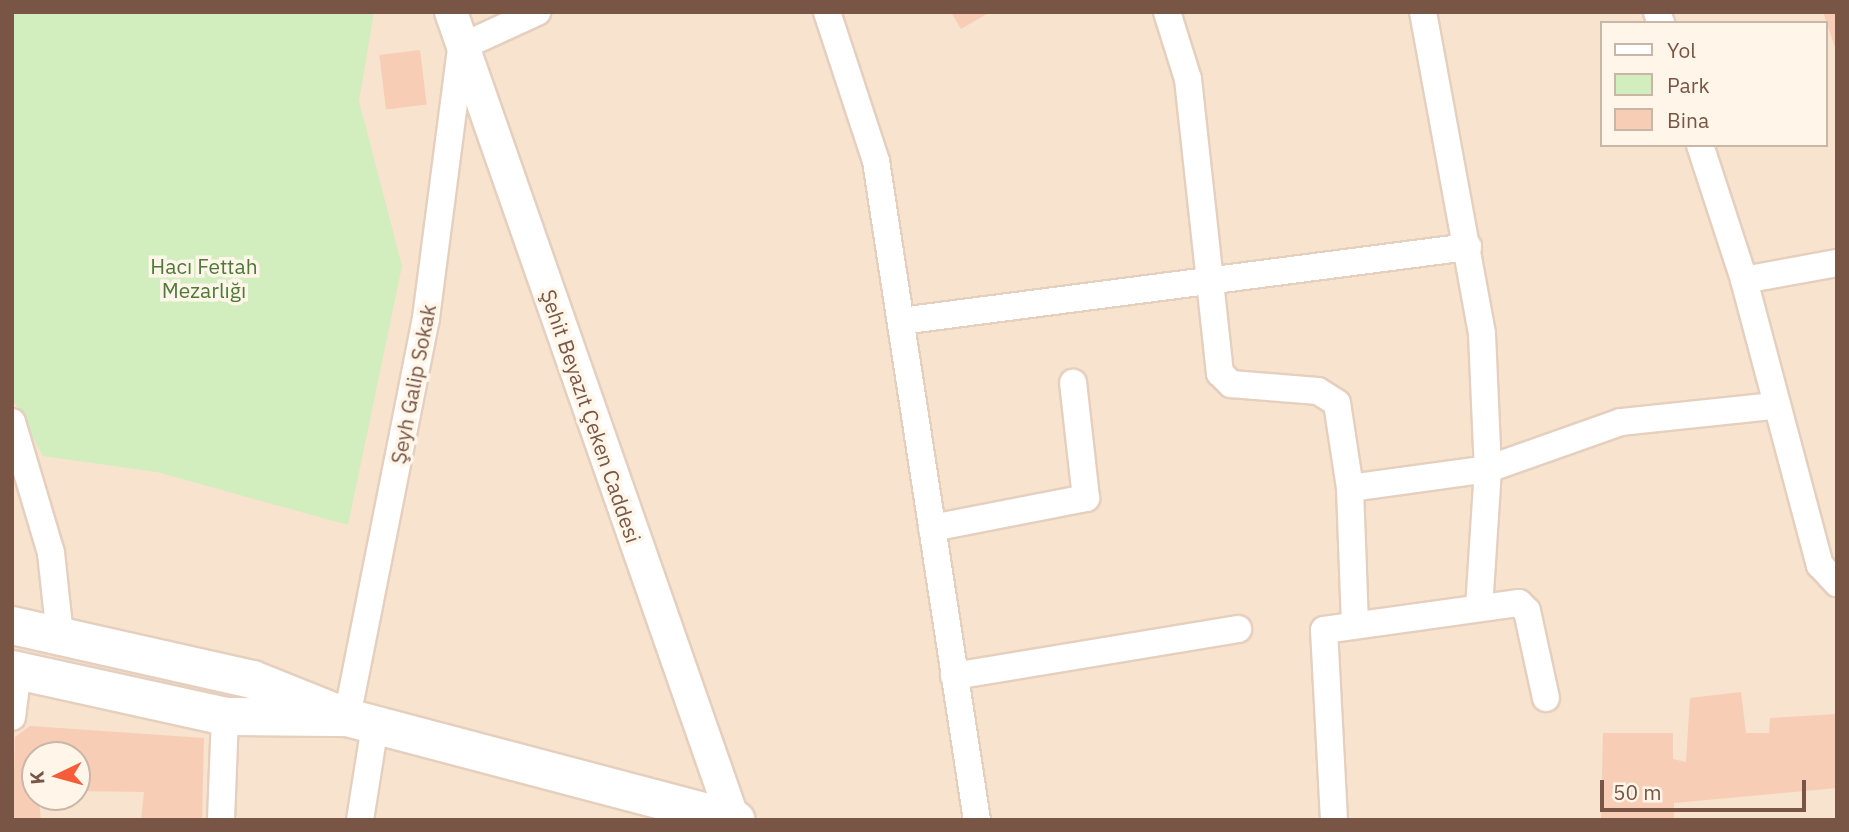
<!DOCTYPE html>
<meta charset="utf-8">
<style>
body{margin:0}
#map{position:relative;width:1849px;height:832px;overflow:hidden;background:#fef2e0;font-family:"IBM Plex Sans",sans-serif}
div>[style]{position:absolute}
.residential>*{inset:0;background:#f7e3ce}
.green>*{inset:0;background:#d2edbe}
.building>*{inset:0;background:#f7cdb5;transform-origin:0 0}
.roads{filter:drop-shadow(2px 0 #e5cfbe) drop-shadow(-2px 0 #e5cfbe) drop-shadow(0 2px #e5cfbe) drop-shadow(0 -2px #e5cfbe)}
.minor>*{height:26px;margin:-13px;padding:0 13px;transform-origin:13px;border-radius:13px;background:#fff}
.tertiary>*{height:32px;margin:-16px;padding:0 16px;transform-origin:16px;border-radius:16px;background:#fff}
.secondary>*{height:37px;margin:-18.5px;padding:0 18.5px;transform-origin:18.5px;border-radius:18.5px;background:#fff}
span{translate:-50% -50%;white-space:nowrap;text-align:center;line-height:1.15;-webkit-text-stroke:7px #fff6e9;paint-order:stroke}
.park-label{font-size:21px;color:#4e7939}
.street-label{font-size:21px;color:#785545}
.frame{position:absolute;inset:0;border:14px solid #785545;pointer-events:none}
.legend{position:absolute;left:1600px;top:21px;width:228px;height:126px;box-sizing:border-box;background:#fff6e9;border:2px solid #c9b6a7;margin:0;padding:9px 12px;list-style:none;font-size:21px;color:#785545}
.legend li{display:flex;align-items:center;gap:14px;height:35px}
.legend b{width:35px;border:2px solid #c9b6a7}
.north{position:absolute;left:21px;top:741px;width:70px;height:70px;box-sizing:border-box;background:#fff6e9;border:2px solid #c9b6a7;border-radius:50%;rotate:265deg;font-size:19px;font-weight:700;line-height:28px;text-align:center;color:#785545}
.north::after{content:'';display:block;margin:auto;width:24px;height:32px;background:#f55d39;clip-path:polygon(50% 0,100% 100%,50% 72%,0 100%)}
.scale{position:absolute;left:1600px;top:780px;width:206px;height:32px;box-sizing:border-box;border:4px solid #785545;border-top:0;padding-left:9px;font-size:21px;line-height:24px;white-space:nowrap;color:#785545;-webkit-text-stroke:5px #fff6e9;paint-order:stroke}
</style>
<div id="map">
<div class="residential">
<i style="clip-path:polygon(evenodd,12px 12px,1837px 12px,1837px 820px,12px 820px,12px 12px,1602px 23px,1826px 23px,1826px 145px,1602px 145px,1602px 23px,12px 12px,35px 755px,77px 755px,77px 797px,35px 797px,35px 755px)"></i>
</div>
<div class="green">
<i style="clip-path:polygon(12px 12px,374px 12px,359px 101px,402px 266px,348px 525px,157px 472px,43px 456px,12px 398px)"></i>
</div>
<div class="building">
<i style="clip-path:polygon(951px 12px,990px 12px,961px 29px)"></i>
<i style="clip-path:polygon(1823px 12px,1837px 12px,1837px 50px,1836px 50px)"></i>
<i style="left:420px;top:50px;width:55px;height:41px;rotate:83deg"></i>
<i style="clip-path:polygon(1741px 692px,1746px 733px,1769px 733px,1770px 718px,1837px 714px,1837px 788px,1674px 803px,1674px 819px,1601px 819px,1603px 733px,1673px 733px,1673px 759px,1686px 762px,1690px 698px)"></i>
<i style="clip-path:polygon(30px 726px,204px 738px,202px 820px,141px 820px,144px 792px,77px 791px,77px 755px,35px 755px,41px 820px,13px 820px,15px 737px)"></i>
</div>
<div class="roads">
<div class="minor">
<i style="left:827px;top:12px;width:157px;rotate:71.8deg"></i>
<i style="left:876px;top:161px;width:667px;rotate:81.29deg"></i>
<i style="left:1167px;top:12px;width:70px;rotate:72.6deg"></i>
<i style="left:1188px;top:79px;width:296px;rotate:83.8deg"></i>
<i style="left:1220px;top:373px;width:16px;rotate:45deg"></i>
<i style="left:1231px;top:384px;width:87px;rotate:4.6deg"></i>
<i style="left:1318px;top:391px;width:22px;rotate:32deg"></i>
<i style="left:1337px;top:403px;width:86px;rotate:81.3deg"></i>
<i style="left:1423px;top:12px;width:327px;rotate:79.6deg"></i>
<i style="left:1482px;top:334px;width:135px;rotate:87.5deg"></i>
<i style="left:1488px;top:469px;width:139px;rotate:93.7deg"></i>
<i style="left:1657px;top:12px;width:12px;rotate:70deg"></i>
<i style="left:1700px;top:145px;width:142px;rotate:71.9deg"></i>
<i style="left:1744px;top:280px;width:295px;rotate:75.1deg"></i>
<i style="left:1820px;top:565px;width:25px;rotate:47deg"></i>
<i style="left:1744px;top:280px;width:95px;rotate:-10.4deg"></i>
<i style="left:901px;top:321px;width:572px;rotate:-7.44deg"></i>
<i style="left:12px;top:422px;width:137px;rotate:73.4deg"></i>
<i style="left:51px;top:553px;width:83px;rotate:83.8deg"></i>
<i style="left:932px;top:528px;width:157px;rotate:-11deg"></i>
<i style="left:1086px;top:498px;width:116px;rotate:-96.4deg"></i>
<i style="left:1355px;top:625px;width:137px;rotate:-92.1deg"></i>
<i style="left:1350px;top:488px;width:139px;rotate:-7.8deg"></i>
<i style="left:1488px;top:469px;width:141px;rotate:-19.5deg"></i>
<i style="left:1621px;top:422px;width:153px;rotate:-6deg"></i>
<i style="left:954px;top:676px;width:288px;rotate:-9.4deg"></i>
<i style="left:12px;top:717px;width:46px;rotate:-82.6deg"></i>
<i style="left:347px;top:717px;width:407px;rotate:-78.8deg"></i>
<i style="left:426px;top:318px;width:273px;rotate:-82.6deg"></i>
<i style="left:461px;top:47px;width:84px;rotate:-24.7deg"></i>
<i style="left:221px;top:820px;width:104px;rotate:-87.8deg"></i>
<i style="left:360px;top:820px;width:96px;rotate:-81deg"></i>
<i style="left:1334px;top:820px;width:190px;rotate:-93deg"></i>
<i style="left:1324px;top:630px;width:197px;rotate:-7.9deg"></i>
<i style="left:1519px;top:603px;width:11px;rotate:45deg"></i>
<i style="left:1527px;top:611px;width:89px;rotate:77.7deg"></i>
</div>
<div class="tertiary">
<i style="left:451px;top:12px;width:855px;rotate:70.74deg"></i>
</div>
<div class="secondary">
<i style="left:12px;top:625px;width:246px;rotate:12.7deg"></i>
<i style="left:252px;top:679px;width:102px;rotate:21.8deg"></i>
<i style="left:347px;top:717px;width:402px;rotate:14.8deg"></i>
<i style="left:12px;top:669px;width:218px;rotate:12.4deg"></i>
<i style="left:225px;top:716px;width:117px;rotate:0.5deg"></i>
</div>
</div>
<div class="park-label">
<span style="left:204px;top:278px">Hacı Fettah<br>Mezarlığı</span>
</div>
<div class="street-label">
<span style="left:413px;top:384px;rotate:-79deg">Şeyh Galip Sokak</span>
<span style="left:591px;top:416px;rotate:71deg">Şehit Beyazıt Çeken Caddesi</span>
</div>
<div class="frame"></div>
<ul class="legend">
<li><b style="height:9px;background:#fff"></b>Yol</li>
<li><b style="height:19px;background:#d2edbe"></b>Park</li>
<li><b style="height:19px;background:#f7cdb5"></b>Bina</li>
</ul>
<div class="north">K</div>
<div class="scale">50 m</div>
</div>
